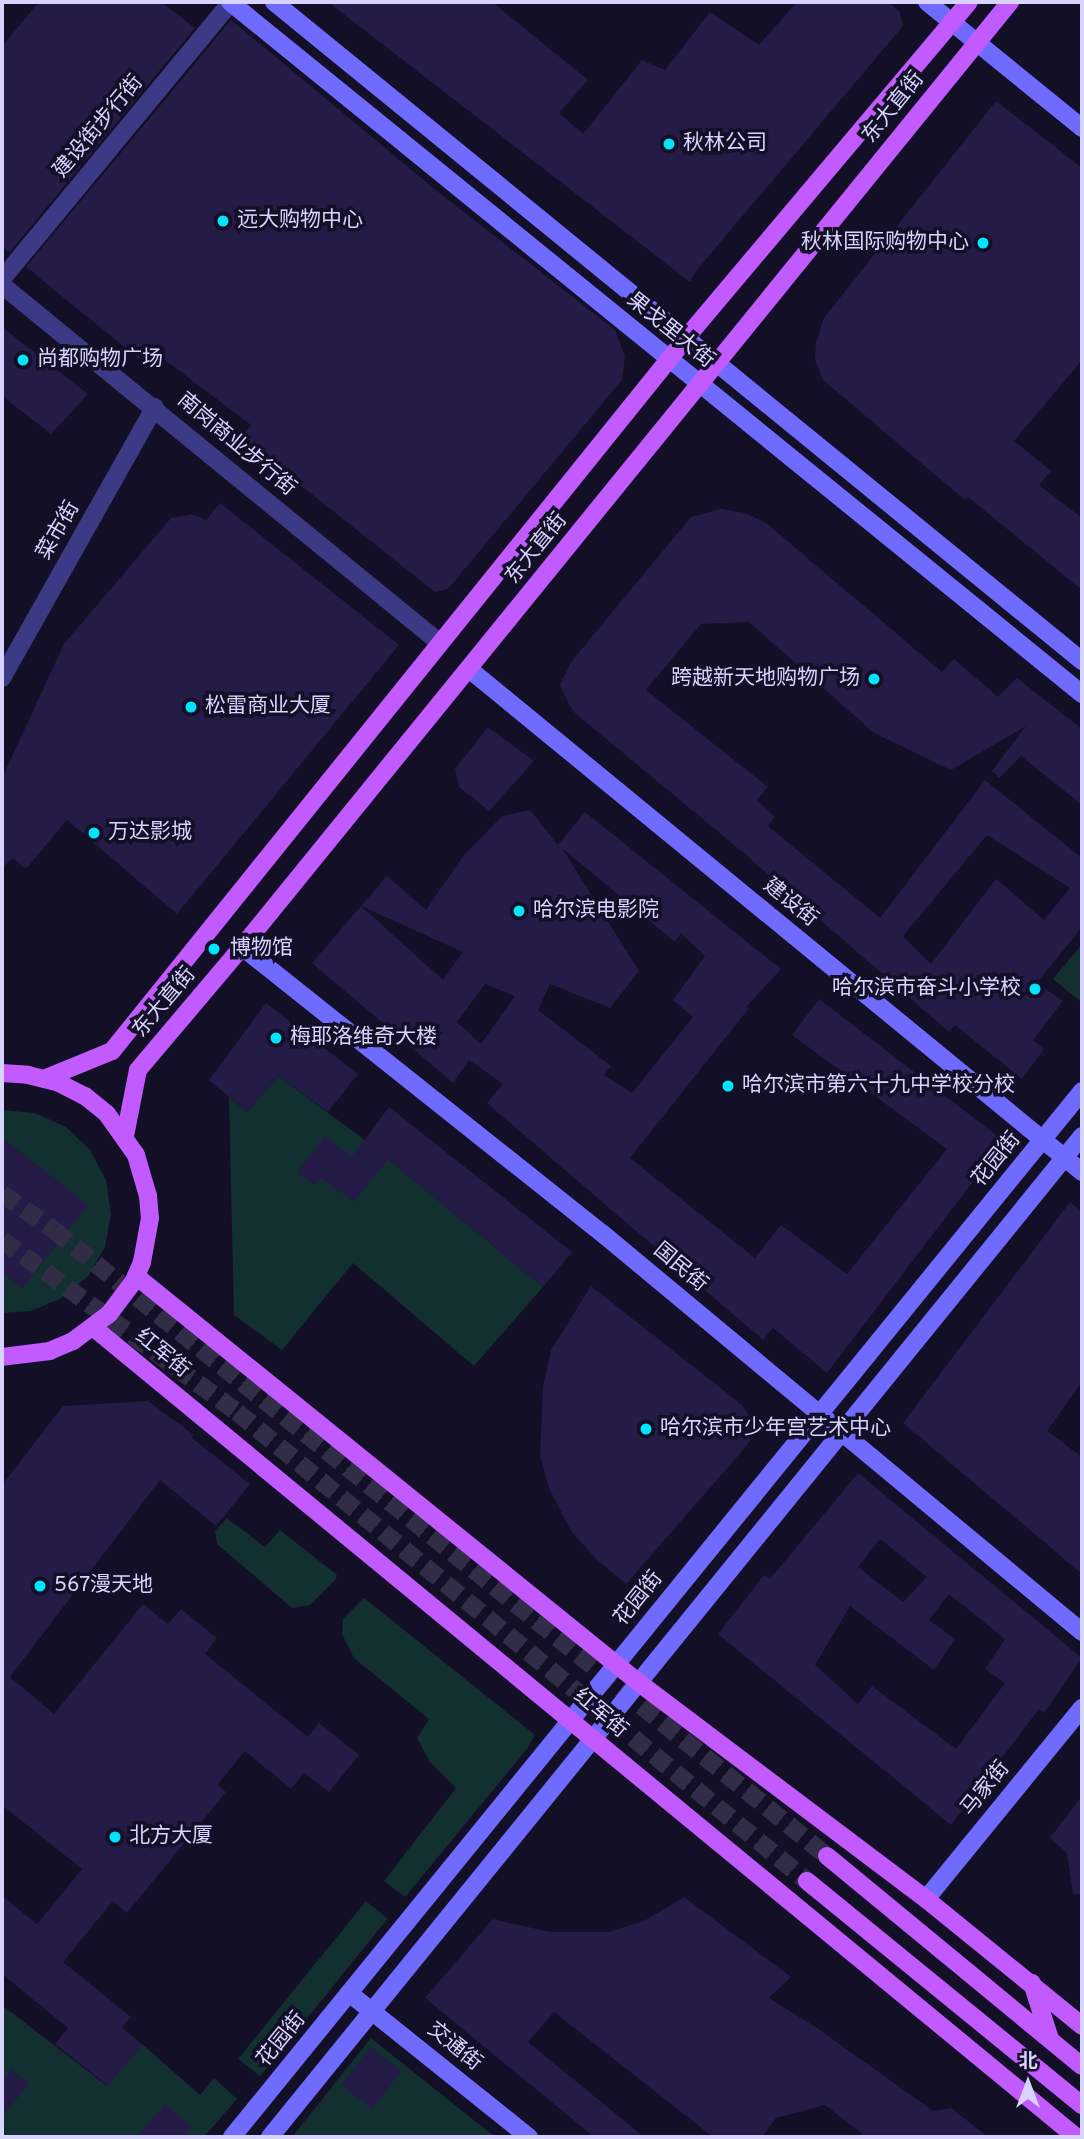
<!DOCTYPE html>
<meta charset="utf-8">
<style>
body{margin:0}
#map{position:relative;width:1084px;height:2139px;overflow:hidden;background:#130f26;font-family:Overpass,"Noto Sans SC",sans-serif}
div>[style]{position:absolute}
.green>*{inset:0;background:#12302f;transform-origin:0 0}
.building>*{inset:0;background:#241b47;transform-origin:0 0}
.primary-tunnel>*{height:18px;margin-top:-9px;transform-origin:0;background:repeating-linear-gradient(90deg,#312d47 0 18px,transparent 0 27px)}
.street>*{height:18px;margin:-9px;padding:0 9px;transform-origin:9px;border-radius:9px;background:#3d3a85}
.secondary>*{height:18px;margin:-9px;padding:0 9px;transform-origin:9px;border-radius:9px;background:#6f6bff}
.primary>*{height:18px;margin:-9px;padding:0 9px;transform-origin:9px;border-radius:9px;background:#c25bff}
.dots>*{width:19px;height:19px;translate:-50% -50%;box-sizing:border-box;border:4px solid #130f26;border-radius:50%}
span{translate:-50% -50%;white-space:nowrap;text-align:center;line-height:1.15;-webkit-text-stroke:7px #130f26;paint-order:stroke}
.street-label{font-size:21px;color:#d9d4ff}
.poi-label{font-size:21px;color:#d9d4ff}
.left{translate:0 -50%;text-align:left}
.right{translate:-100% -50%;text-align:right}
.frame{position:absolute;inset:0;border:4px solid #d9d4ff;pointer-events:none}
.north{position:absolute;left:993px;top:2048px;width:70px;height:70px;-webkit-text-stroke:5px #130f26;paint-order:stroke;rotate:0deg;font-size:19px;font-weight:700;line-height:28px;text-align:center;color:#d9d4ff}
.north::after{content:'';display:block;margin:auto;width:24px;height:32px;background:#d9d4ff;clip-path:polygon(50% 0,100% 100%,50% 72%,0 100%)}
</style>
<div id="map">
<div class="green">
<i style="clip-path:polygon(1082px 944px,1082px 1003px,1053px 979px)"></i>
<i style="clip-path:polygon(278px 1076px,365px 1140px,543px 1287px,474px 1366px,353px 1263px,282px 1350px,234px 1315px,229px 1097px,247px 1112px)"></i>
<i style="clip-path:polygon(2px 1110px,35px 1113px,66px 1127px,90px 1150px,106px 1180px,111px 1214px,105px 1247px,88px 1276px,62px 1298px,31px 1311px,2px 1313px)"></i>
<i style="clip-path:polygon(227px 1518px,265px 1547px,280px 1530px,337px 1575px,336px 1579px,310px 1605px,292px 1608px,217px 1544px,215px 1531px)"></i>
<i style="clip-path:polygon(364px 1598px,535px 1735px,527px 1749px,405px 1897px,384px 1881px,456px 1788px,430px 1762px,417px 1738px,429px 1719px,354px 1658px,342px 1634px,343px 1619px)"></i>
<i style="left:366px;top:1901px;width:28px;height:203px;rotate:39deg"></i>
<i style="clip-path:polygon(2px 2005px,107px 2086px,142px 2044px,200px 2095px,214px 2078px,237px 2099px,204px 2137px,2px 2137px)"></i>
<i style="clip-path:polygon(371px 2038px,495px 2137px,292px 2137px)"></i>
</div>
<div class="building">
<i style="clip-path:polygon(39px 2px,161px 2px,195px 28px,9px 253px,2px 247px,2px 46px)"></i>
<i style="clip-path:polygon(328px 2px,492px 2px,588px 80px,559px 113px,583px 134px,642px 60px,665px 70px,710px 12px,759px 45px,797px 2px,888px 2px,900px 12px,903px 26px,696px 271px,690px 282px)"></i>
<i style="clip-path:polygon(231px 20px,437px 191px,615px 330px,625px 356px,622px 380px,448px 589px,435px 592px,241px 438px,251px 425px,148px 347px,139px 359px,26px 267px)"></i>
<i style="clip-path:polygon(996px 101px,1082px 168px,1082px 360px,1014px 441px,1051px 471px,1039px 485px,1082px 518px,1082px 590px,968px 497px,965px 500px,823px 380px,815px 360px,816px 343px,824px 318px)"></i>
<i style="clip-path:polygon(2px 327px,88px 394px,51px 434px,2px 396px)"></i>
<i style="clip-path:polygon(220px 503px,399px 645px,177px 914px,67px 820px,26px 869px,12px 858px,2px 869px,2px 778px,64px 644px,171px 518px,192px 514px,206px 520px)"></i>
<i style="clip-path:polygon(evenodd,721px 509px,745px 513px,766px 523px,942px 672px,954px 659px,998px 697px,1017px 678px,1082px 729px,1082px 805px,1021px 756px,999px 778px,992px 771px,1026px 726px,951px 770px,874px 733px,749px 622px,701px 624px,646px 690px,768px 787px,757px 800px,775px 817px,768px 826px,880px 918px,985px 780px,1082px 858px,1082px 927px,1037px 983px,1063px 1001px,1033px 1040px,1044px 1049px,1022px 1079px,955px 1025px,949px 1032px,746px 855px,574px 712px,569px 704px,560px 685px,571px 662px,691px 517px,721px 509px,987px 835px,1070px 888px,1044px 920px,996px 879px,931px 964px,903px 936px,987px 835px)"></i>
<i style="clip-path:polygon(488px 727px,534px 761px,489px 811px,459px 787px,455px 769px)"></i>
<i style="clip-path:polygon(evenodd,530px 810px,558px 845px,585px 812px,781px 969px,746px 1007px,749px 1008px,630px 1158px,755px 1258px,781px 1225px,847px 1274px,947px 1149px,792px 1035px,819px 999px,1004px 1141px,827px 1373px,773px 1328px,763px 1340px,487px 1103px,503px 1084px,469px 1060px,453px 1083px,312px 963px,361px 906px,443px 980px,463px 952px,361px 906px,387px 876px,426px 910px,464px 855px,502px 816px,530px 810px,562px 848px,675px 942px,681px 933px,705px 956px,673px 1000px,693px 1017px,632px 1093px,604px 1075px,611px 1066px,538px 1010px,550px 984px,610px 1008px,639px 971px,562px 848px,530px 810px,485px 984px,515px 996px,481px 1044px,457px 1022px,485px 984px)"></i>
<i style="clip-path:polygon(266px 1003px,358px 1074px,328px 1112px,278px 1076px,247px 1112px,209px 1080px)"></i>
<i style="clip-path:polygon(389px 1107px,572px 1252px,543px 1287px,388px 1159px,354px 1202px,321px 1178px,315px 1186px,297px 1172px,325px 1136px,352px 1157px)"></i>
<i style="clip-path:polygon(2px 1137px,88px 1205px,22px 1289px,2px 1273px)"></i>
<i style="clip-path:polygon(1070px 1202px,1082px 1212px,1082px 1382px,1047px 1431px,1082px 1457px,1082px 1574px,903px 1423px)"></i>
<i style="clip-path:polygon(591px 1286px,742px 1405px,751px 1419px,753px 1437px,743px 1450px,626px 1584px,598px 1561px,571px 1531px,549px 1488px,540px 1456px,543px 1387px,551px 1350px)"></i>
<i style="clip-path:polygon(148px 1401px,194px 1435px,192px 1438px,250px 1484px,216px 1526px,160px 1480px,10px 1677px,54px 1714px,143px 1604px,168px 1624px,181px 1609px,217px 1638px,205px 1654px,308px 1737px,319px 1723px,359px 1755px,329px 1792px,304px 1773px,291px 1789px,245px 1751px,217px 1785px,226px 1792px,127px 1913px,113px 1901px,63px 1962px,131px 2017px,122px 2028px,142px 2044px,108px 2086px,55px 2044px,68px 2028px,2px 1974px,2px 1896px,37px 1924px,82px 1869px,2px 1805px,2px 1485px,63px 1406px)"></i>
<i style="clip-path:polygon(evenodd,858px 1473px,1082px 1658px,1044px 1713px,1039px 1709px,951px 1825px,718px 1634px,764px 1575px,770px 1579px,858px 1473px,880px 1539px,927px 1577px,903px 1602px,858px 1567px,880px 1539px,858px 1473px,949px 1594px,1005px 1639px,985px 1669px,1005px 1683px,956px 1749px,872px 1686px,858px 1704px,815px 1665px,850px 1606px,934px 1670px,955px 1639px,929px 1620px,949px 1594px)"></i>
<i style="clip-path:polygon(1082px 1796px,1082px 1894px,1073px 1894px,1067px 1853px,1050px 1838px)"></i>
<i style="clip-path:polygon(684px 1897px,791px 1977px,769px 1998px,817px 2028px,933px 2111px,951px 2108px,988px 2137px,866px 2137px,825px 2105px,776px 2118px,762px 2137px,713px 2137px,554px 2012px,528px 2042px,644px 2137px,594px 2137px,425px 1998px,493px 1919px,550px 1932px,609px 1932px,644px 1921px)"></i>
<i style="left:371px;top:2047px;width:39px;height:48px;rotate:38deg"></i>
<i style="clip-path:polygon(12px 2069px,29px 2084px,2px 2116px,2px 2080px)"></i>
<i style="clip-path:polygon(165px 2104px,191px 2127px,183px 2137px,136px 2137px)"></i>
</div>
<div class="primary-tunnel">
<i style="left:2px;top:1194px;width:63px;rotate:34.7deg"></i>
<i style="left:54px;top:1230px;width:995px;rotate:39deg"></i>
<i style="left:2px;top:1240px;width:291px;rotate:36.2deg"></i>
<i style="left:237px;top:1412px;width:738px;rotate:39.45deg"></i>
</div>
<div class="street">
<i style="left:2px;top:279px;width:359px;rotate:-50.4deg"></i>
<i style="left:2px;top:285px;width:566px;rotate:39.26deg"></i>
<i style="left:2px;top:678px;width:311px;rotate:-60.6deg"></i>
</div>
<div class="secondary">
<i style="left:230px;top:2px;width:1098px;rotate:39.08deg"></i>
<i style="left:274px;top:2px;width:1043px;rotate:39.2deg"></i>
<i style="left:927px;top:2px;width:200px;rotate:39.1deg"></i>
<i style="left:469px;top:669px;width:793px;rotate:39.37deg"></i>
<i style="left:242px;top:947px;width:461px;rotate:38.5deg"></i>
<i style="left:603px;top:1234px;width:623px;rotate:39.72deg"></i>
<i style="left:926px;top:1899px;width:247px;rotate:-50.8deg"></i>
<i style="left:349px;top:1993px;width:231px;rotate:38.7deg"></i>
<i style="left:232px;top:2137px;width:1348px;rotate:-50.9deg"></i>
<i style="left:270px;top:2137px;width:1289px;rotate:-50.95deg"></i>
</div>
<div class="primary">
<i style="left:2px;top:1073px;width:26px;rotate:4deg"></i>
<i style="left:28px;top:1075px;width:32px;rotate:14deg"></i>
<i style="left:59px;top:1083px;width:29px;rotate:27deg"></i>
<i style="left:85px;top:1096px;width:28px;rotate:39deg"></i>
<i style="left:107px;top:1114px;width:50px;rotate:54.7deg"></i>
<i style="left:136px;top:1155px;width:43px;rotate:73.7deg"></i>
<i style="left:148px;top:1196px;width:22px;rotate:85deg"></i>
<i style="left:150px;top:1218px;width:45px;rotate:100.3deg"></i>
<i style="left:142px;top:1262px;width:21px;rotate:113deg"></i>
<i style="left:134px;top:1281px;width:41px;rotate:127.1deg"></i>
<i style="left:109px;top:1314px;width:45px;rotate:143.1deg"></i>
<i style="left:73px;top:1341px;width:25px;rotate:157deg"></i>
<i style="left:50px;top:1351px;width:48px;rotate:172.9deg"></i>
<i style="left:46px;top:1078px;width:71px;rotate:-22.2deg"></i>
<i style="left:112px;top:1051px;width:915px;rotate:-51.16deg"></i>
<i style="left:686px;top:338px;width:439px;rotate:-49.9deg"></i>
<i style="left:125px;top:1136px;width:67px;rotate:-78.9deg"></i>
<i style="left:138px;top:1070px;width:161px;rotate:-49.8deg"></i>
<i style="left:242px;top:947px;width:1218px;rotate:-50.9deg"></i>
<i style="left:136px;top:1276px;width:646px;rotate:38.96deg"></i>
<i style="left:638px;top:1682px;width:361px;rotate:37deg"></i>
<i style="left:926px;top:1899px;width:201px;rotate:39.1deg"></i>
<i style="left:94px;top:1328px;width:1272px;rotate:39.48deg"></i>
<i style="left:827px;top:1856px;width:330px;rotate:39.5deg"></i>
<i style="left:807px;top:1881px;width:355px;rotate:39.2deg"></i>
<i style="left:1032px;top:1983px;width:59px;rotate:72.2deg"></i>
</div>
<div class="dots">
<i style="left:669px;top:144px;background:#00e5ff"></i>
<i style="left:223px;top:221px;background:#00e5ff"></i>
<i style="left:983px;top:243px;background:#00e5ff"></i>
<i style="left:23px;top:360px;background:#00e5ff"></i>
<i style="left:874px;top:679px;background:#00e5ff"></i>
<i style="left:191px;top:707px;background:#00e5ff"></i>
<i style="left:94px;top:833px;background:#00e5ff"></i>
<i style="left:519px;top:911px;background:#00e5ff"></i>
<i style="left:214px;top:949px;background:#00e5ff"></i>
<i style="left:1035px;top:989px;background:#00e5ff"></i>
<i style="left:276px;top:1038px;background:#00e5ff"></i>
<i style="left:728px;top:1086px;background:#00e5ff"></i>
<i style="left:646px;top:1429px;background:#00e5ff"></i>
<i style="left:40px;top:1586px;background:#00e5ff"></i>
<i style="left:115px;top:1837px;background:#00e5ff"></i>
</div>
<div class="street-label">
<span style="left:894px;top:108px;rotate:-51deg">东大直街</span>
<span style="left:99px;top:127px;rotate:-50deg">建设街步行街</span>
<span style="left:670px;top:331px;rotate:39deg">果戈里大街</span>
<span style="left:236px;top:445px;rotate:40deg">南岗商业步行街</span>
<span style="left:59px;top:531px;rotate:-60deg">菜市街</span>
<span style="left:537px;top:549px;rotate:-51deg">东大直街</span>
<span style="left:790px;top:903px;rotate:39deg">建设街</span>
<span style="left:165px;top:1003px;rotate:-50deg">东大直街</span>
<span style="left:997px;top:1160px;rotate:-51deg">花园街</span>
<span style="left:680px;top:1268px;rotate:40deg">国民街</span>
<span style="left:162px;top:1354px;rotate:39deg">红军街</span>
<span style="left:639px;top:1599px;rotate:-51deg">花园街</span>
<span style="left:600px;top:1714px;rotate:40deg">红军街</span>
<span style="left:986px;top:1789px;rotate:-51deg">马家街</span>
<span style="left:282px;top:2040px;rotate:-51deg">花园街</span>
<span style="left:454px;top:2047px;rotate:39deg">交通街</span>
</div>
<div class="poi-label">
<span class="left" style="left:683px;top:144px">秋林公司</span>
<span class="left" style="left:237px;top:221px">远大购物中心</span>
<span class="right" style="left:969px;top:243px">秋林国际购物中心</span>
<span class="left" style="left:37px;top:360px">尚都购物广场</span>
<span class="right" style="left:860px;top:679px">跨越新天地购物广场</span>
<span class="left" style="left:205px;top:707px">松雷商业大厦</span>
<span class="left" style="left:108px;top:833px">万达影城</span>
<span class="left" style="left:533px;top:911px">哈尔滨电影院</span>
<span class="left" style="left:230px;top:949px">博物馆</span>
<span class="right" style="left:1021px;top:989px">哈尔滨市奋斗小学校</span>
<span class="left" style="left:290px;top:1038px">梅耶洛维奇大楼</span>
<span class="left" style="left:742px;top:1086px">哈尔滨市第六十九中学校分校</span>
<span class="left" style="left:660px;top:1429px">哈尔滨市少年宫艺术中心</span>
<span class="left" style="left:54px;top:1586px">567漫天地</span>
<span class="left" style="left:129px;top:1837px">北方大厦</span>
</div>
<div class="frame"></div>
<div class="north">北</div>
</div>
